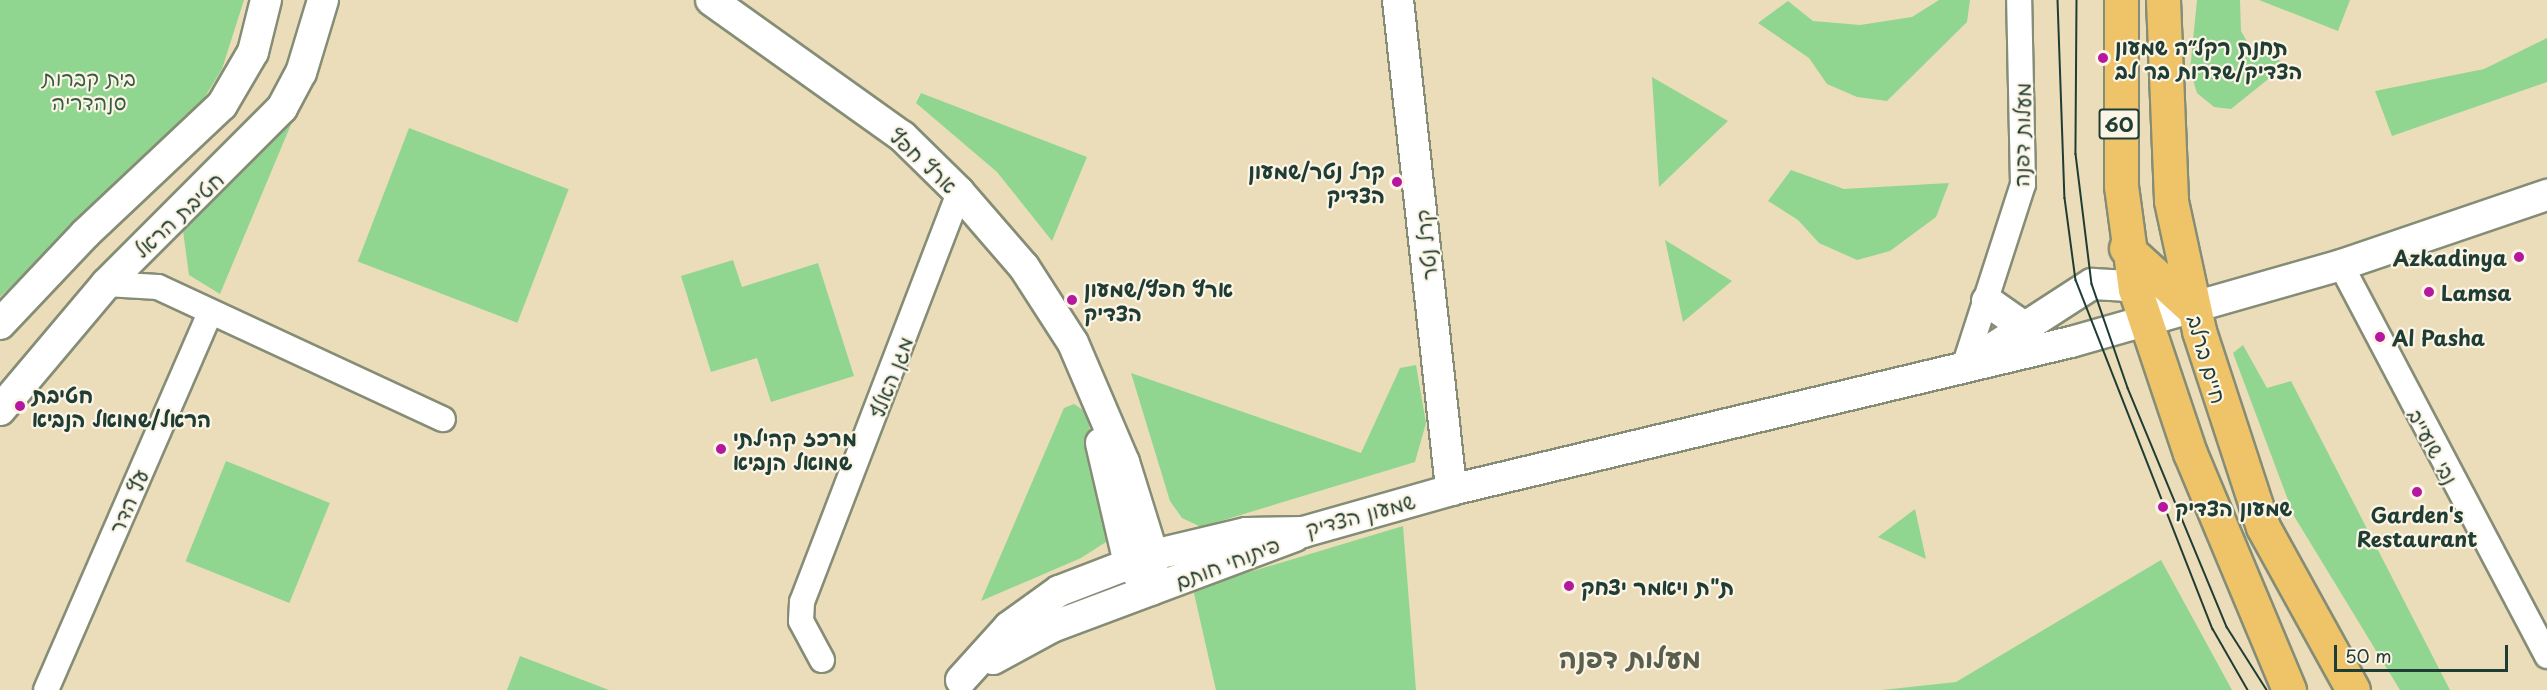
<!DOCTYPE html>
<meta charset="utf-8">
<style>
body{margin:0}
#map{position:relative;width:2547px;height:690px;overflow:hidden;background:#ebddb9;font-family:"Playpen Sans","Playpen Sans Hebrew",sans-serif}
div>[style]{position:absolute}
.green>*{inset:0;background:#91d690;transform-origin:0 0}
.roads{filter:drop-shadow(2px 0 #858d76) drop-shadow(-2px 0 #858d76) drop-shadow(0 2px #858d76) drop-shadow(0 -2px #858d76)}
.minor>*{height:24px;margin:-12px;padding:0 12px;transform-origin:12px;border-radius:12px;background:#fff}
.tertiary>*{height:30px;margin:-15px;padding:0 15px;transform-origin:15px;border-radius:15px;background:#fff}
.trunk>*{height:33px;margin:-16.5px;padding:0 16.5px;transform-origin:16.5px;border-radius:16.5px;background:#efc469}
.tram>*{height:1.5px;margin:-0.75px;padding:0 0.75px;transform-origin:0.75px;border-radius:0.75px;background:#1f3d34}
.dots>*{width:16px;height:16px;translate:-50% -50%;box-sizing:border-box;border:3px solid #fcf5e5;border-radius:50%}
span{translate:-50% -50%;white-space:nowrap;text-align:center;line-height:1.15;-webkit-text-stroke:4.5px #fcf5e5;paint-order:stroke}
.shield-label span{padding:2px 4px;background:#fcf5e5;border:2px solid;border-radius:4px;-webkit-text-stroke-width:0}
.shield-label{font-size:20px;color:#1f3d34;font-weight:700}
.poi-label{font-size:21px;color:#1f3d34;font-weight:700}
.left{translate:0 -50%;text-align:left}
.right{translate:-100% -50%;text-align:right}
.park-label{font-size:21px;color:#365c46}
.street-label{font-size:21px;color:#1f3d34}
.district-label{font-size:27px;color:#5a5e4d;font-weight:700}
.scale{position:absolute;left:2334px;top:645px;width:174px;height:27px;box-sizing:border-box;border:3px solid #1f3d34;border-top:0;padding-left:8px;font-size:18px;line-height:21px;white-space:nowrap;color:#1f3d34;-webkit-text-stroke:4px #fcf5e5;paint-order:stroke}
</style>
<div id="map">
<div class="green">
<i style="clip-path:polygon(0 0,244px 0,222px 69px,197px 110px,0 297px)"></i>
<i style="clip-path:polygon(1939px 0,1970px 0,1967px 22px,1887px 101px,1857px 97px,1827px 84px,1809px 58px,1758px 23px,1788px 1px,1813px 21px,1860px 25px,1912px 17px)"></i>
<i style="clip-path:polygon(2197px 0,2240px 0,2241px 31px,2249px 45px,2287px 64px,2231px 109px,2214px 107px,2197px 93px,2190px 70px)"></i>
<i style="clip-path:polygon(2259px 0,2350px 0,2338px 31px)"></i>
<i style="clip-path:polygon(2547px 38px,2547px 82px,2392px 136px,2375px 91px,2484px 69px)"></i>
<i style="clip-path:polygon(1652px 77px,1728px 121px,1659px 187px)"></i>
<i style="clip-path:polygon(921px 93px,1087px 157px,1052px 241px,997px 172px,916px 103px)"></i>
<i style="clip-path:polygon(292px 122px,220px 294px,189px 275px,183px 231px)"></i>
<i style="left:409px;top:128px;width:171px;height:143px;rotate:21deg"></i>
<i style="clip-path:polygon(1791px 170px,1844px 189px,1949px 183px,1936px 217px,1890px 251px,1857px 260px,1819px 243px,1798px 220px,1768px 201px)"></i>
<i style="clip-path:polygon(1665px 240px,1732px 281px,1683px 322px)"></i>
<i style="clip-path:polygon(733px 260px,742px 287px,818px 263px,854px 376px,771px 402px,757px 358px,711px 372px,681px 276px)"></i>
<i style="clip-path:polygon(2243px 345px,2267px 388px,2291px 381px,2450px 690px,2400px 690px,2294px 516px,2233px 353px)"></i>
<i style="clip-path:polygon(1416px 365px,1426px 423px,1415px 462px,1201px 527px,1182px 518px,1170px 501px,1131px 373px,1361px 453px,1400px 368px)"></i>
<i style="clip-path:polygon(1074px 404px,1086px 412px,1113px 528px,1106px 542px,1081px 558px,981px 601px,1064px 408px)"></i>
<i style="left:226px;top:461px;width:112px;height:108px;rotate:22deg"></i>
<i style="clip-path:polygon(1915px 509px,1926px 559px,1878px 537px)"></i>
<i style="clip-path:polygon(1403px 526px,1416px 690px,1216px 690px,1193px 589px)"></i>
<i style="clip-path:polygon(2161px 560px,2232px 690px,1882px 690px,1956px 682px)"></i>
<i style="clip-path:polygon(520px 656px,609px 690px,507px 690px)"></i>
</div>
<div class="roads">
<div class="minor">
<i style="left:2341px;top:265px;width:442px;rotate:62.2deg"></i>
<i style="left:106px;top:284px;width:52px;rotate:3.3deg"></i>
<i style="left:158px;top:287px;width:314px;rotate:24.9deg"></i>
<i style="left:1964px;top:367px;width:192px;rotate:-72.1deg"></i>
<i style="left:2023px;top:184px;width:184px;rotate:-91.2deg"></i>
<i style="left:822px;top:660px;width:44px;rotate:-118.3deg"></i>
<i style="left:801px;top:621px;width:19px;rotate:-87deg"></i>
<i style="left:802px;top:602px;width:439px;rotate:-69deg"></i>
<i style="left:46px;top:690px;width:412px;rotate:-66.5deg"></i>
</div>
<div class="tertiary">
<i style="left:711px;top:0;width:234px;rotate:35.5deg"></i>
<i style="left:902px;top:136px;width:80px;rotate:44.5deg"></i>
<i style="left:959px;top:192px;width:99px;rotate:49.1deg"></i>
<i style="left:1024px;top:267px;width:90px;rotate:57.2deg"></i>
<i style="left:1073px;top:343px;width:129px;rotate:66.8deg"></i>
<i style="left:1124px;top:462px;width:97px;rotate:72.7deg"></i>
<i style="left:1153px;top:555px;width:35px;rotate:93deg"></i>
<i style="left:1398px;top:0;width:493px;rotate:83.8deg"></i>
<i style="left:1987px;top:301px;width:45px;rotate:35.1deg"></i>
<i style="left:0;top:324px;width:124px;rotate:-46.6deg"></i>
<i style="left:85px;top:234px;width:188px;rotate:-43.3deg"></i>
<i style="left:222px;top:105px;width:61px;rotate:-59.7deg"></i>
<i style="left:253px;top:52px;width:54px;rotate:-76deg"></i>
<i style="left:1979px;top:357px;width:135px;rotate:-32.9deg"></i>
<i style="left:2092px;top:284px;width:33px;rotate:3deg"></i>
<i style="left:2125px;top:286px;width:34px;rotate:23deg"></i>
<i style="left:0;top:410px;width:165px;rotate:-49.9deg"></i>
<i style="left:106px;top:284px;width:249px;rotate:-45deg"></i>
<i style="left:282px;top:108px;width:40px;rotate:-62deg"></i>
<i style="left:301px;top:73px;width:76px;rotate:-73.2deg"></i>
<i style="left:1101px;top:443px;width:123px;rotate:76.9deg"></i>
<i style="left:1129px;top:563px;width:21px;rotate:51deg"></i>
<i style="left:993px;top:659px;width:67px;rotate:-28.5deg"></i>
<i style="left:1052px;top:627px;width:259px;rotate:-20.5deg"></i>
<i style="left:961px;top:680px;width:72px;rotate:-47.8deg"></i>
<i style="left:1009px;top:627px;width:62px;rotate:-35.8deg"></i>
<i style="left:1059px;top:591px;width:101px;rotate:-21deg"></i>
<i style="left:1153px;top:555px;width:96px;rotate:-13.3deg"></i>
<i style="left:1246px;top:533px;width:57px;rotate:-1deg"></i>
<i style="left:1303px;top:532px;width:154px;rotate:-15.8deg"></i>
<i style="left:1451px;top:490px;width:637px;rotate:-13.43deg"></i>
<i style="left:2071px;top:342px;width:281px;rotate:-15.9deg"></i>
<i style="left:2341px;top:265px;width:218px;rotate:-18.8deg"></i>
</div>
<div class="trunk">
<i style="left:2121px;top:0;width:186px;rotate:90deg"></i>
<i style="left:2121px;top:186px;width:104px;rotate:82.3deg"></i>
<i style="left:2135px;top:289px;width:173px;rotate:71.5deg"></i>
<i style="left:2190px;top:453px;width:257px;rotate:67.3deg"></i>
<i style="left:2163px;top:0;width:201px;rotate:87.7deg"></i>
<i style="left:2171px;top:201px;width:133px;rotate:77.8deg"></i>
<i style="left:2199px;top:331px;width:206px;rotate:71.9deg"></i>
<i style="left:2263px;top:527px;width:186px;rotate:61.1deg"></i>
<i style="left:2126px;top:248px;width:91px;rotate:42.3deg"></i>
</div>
</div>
<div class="tram">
<i style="left:2058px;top:0;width:198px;rotate:88deg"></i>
<i style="left:2065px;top:198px;width:83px;rotate:82.4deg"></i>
<i style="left:2076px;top:280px;width:375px;rotate:68.6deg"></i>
<i style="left:2213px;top:629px;width:70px;rotate:60.2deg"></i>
<i style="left:2077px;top:0;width:154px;rotate:90.4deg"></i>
<i style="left:2076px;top:154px;width:131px;rotate:83deg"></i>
<i style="left:2092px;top:284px;width:110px;rotate:70.9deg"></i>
<i style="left:2128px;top:388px;width:259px;rotate:67.5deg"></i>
<i style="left:2227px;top:627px;width:75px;rotate:57.6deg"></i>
</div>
<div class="dots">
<i style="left:2103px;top:58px;background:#b5179e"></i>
<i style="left:1397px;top:182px;background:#b5179e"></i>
<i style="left:2519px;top:257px;background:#b5179e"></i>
<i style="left:2429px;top:292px;background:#b5179e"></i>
<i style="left:1072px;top:300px;background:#b5179e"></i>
<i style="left:2380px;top:337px;background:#b5179e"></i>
<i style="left:20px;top:406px;background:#b5179e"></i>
<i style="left:721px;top:449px;background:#b5179e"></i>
<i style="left:2417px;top:492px;background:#b5179e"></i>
<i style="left:2163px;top:507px;background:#b5179e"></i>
<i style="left:1569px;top:586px;background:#b5179e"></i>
</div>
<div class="shield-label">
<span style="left:2119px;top:124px">60</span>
</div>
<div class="poi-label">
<span class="left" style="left:2115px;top:58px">תחנת רקל״ה שמעון<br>הצדיק/שדרות בר לב</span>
<span class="right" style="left:1385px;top:182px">קרל נטר/שמעון<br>הצדיק</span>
<span class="right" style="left:2507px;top:257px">Azkadinya</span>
<span class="left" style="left:1084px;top:300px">ארץ חפץ/שמעון<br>הצדיק</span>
<span class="left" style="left:2441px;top:292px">Lamsa</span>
<span class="left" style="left:2392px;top:337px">Al Pasha</span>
<span class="left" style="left:32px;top:406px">חטיבת<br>הראל/שמואל הנביא</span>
<span class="left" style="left:733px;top:449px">מרכז קהילתי<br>שמואל הנביא</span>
<span class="left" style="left:2175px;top:507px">שמעון הצדיק</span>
<span style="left:2417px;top:526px">Garden's<br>Restaurant</span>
<span class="left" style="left:1581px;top:586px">ת"ת ויאמר יצחק</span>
</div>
<div class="park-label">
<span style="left:89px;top:89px">בית קברות<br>סנהדריה</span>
</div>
<div class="street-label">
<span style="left:2021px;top:135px;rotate:-89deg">מעלות דפנה</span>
<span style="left:924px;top:160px;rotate:43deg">ארץ חפץ</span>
<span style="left:178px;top:214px;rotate:-43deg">חטיבת הראל</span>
<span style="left:1425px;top:245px;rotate:-96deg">קרל נטר</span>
<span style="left:2208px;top:359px;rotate:74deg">חיים ברלב</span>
<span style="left:890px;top:377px;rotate:-69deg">מגן האלף</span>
<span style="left:2434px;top:446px;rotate:62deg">נבי שועייב</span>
<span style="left:128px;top:501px;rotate:-66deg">עץ הדר</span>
<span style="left:1360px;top:514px;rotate:-15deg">שמעון הצדיק</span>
<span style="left:1227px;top:562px;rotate:-21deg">פיתוחי חותם</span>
</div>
<div class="district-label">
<span style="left:1630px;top:657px">מעלות דפנה</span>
</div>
<div class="scale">50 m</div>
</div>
